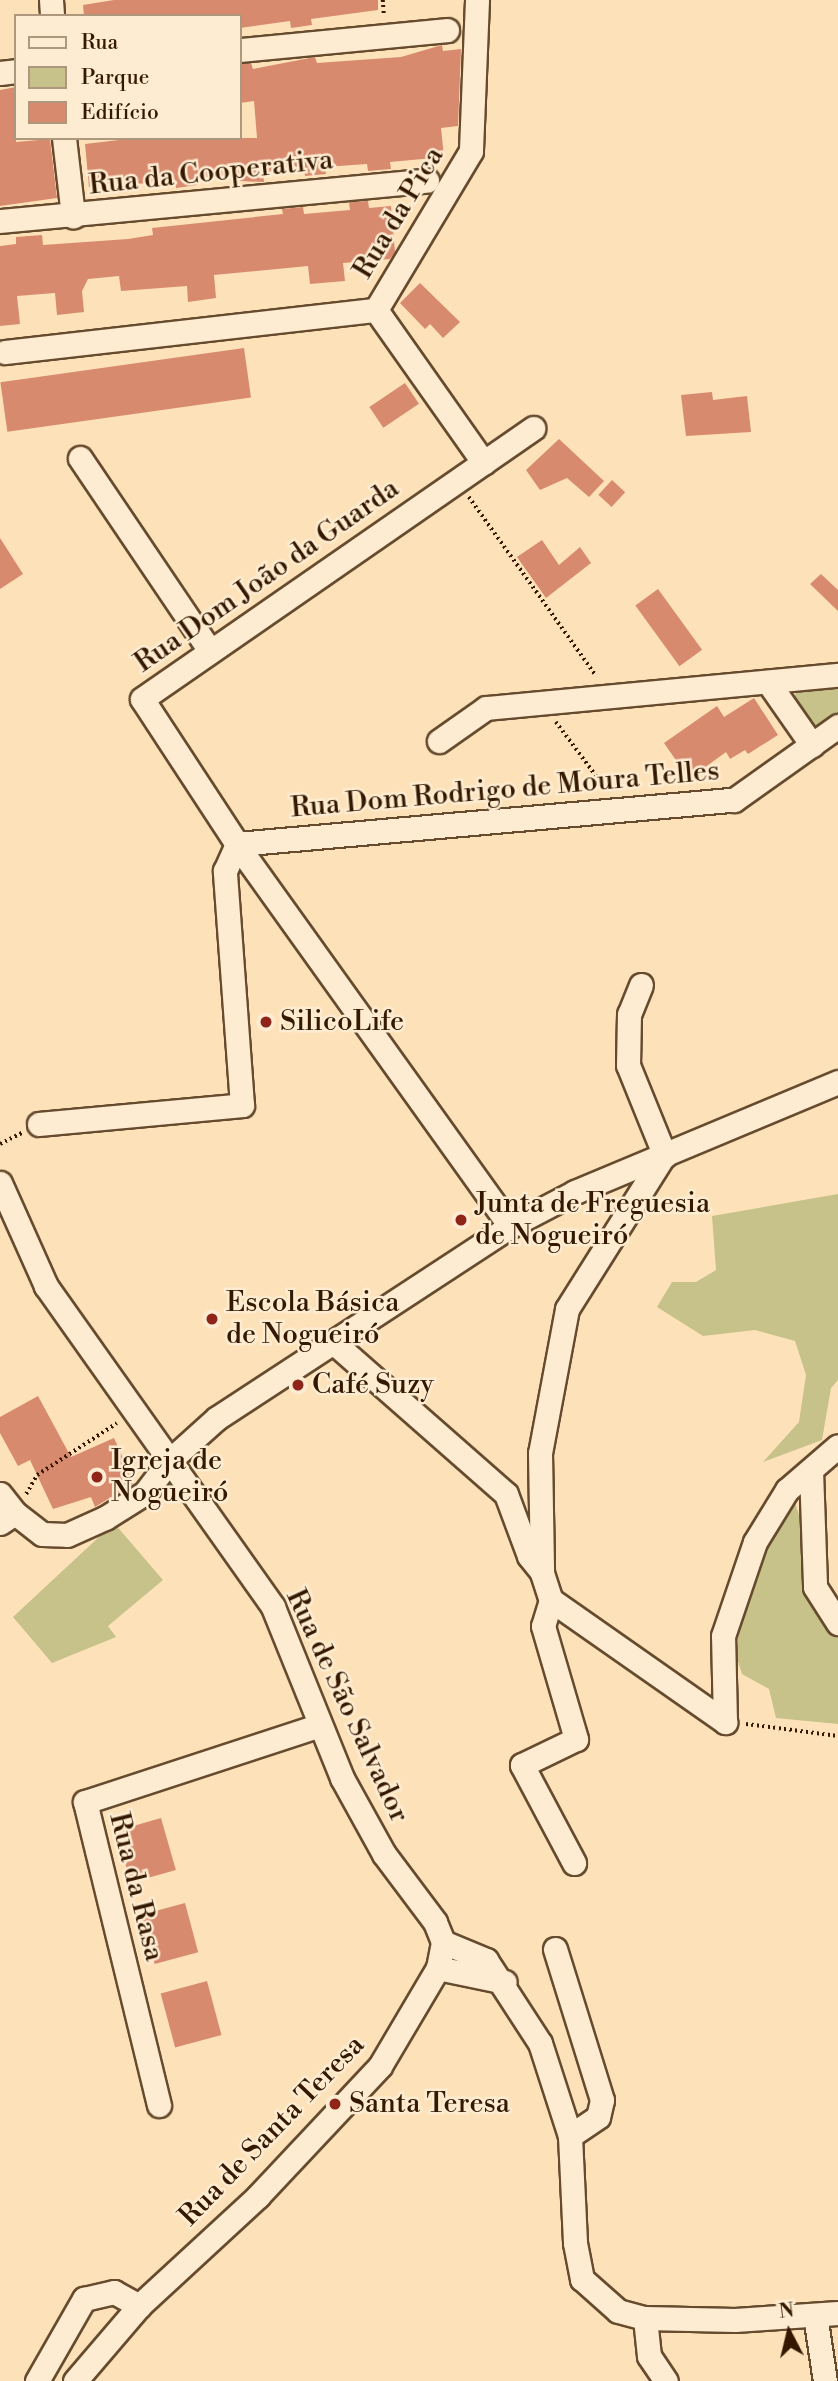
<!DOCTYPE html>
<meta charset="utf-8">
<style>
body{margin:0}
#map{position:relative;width:838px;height:2381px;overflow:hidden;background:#fde2b9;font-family:"Libre Bodoni",serif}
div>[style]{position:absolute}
.green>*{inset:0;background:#c7c18a}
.building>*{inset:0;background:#d88a6e;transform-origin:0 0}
.path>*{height:3.5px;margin-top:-1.75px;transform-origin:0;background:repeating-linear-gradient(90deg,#341900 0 2px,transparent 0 5.5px)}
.roads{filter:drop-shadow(2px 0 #664b2e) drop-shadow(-2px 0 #664b2e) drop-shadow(0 2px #664b2e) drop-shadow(0 -2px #664b2e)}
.minor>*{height:23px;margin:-11.5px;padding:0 11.5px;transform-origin:11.5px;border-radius:11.5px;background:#feecd2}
.dots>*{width:19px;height:19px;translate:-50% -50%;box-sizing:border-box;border:4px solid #feecd2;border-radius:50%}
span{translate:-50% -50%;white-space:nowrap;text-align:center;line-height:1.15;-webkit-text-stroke:5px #feecd2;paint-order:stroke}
.street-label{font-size:28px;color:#341900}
.poi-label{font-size:28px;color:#341900}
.left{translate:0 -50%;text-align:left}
.legend{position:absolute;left:14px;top:14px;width:228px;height:126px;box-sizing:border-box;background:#feecd2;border:2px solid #ad987e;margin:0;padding:9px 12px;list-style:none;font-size:21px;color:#341900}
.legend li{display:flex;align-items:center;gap:14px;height:35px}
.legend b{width:35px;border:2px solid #ad987e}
.north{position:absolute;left:754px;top:2297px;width:70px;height:70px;-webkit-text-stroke:5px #feecd2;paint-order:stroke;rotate:353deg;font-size:19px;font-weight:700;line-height:28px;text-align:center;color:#341900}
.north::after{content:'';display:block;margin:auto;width:24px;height:32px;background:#341900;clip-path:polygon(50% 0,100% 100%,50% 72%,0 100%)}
</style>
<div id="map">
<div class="green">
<i style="clip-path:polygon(838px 686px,838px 717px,820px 730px,811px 729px,793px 700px,796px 692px)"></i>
<i style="clip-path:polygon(838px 1194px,838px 1380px,831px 1388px,822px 1440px,763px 1462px,799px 1422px,806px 1375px,795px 1341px,755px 1330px,703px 1336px,657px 1307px,672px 1282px,696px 1282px,716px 1270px,712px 1216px)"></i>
<i style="clip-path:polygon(793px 1496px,838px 1639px,838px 1724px,776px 1718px,769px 1689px,742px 1674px,736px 1655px,740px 1619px,766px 1540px)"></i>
<i style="clip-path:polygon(114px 1523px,163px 1580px,108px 1626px,116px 1637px,52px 1663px,13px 1617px)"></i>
</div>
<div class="building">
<i style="clip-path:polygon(114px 0,378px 0,378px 10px,311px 19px,312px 25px,291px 28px,290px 21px,240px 28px,240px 16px,84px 16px,83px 5px)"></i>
<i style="clip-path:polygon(442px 45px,443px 51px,461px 49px,458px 126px,441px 128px,444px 157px,390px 162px,391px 169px,379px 170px,368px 171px,367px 164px,325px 167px,326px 174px,305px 176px,304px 169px,263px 173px,264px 182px,240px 181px,240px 174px,196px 178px,197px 185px,176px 188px,175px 180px,128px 185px,129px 192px,111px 193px,110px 185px,89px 187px,85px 144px,136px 138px,257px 138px,254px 101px,240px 103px,240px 64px,251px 63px,253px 69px,315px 57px,317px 63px,401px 57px)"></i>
<i style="clip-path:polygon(16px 87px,16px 142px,50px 139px,57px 198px,0 206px,0 90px)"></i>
<i style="clip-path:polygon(368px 201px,369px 208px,391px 206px,395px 252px,390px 259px,343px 263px,345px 281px,310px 284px,308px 266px,214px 275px,216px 298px,188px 302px,187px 286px,121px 291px,119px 276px,88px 279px,82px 291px,84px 312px,57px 315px,55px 293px,17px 296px,20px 324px,0 326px,0 246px,16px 244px,16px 237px,42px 235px,43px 245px,128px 239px,153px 235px,152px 228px,283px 214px,282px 209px,303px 207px,304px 214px,350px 210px,349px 202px)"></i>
<i style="clip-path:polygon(420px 283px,460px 322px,443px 338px,430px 324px,425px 329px,400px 303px)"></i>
<i style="left:244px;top:348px;width:50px;height:246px;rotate:82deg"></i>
<i style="left:405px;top:383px;width:25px;height:43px;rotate:56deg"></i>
<i style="clip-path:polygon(712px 392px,713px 400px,747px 396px,751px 432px,686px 436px,681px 395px)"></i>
<i style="clip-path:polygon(559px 439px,604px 481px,589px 497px,567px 478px,540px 490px,526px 470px)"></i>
<i style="left:612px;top:480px;width:18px;height:20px;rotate:43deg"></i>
<i style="clip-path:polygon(0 538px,23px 574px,0 589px)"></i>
<i style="clip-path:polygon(542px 540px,559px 565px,580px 547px,591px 563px,546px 598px,517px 557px)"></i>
<i style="clip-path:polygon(821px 574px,838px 590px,838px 611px,810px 584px)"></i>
<i style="left:658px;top:589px;width:75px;height:28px;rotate:54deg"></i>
<i style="clip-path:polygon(754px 698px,778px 735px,748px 754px,745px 750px,730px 759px,726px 752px,689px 779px,664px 743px,717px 706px,724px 717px)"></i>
<i style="clip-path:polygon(38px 1396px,71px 1457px,114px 1438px,134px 1483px,95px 1507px,91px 1497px,53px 1509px,30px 1460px,18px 1466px,0 1433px,0 1417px)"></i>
<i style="left:161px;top:1818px;width:54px;height:47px;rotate:74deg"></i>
<i style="left:185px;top:1903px;width:51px;height:45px;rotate:75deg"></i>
<i style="left:207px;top:1981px;width:56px;height:48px;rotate:75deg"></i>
</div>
<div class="path">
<i style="left:383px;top:0;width:15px;rotate:86deg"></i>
<i style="left:469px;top:497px;width:219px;rotate:54.6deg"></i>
<i style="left:556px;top:722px;width:84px;rotate:53.3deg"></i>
<i style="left:0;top:1144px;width:25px;rotate:-27deg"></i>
<i style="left:26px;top:1494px;width:22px;rotate:-60deg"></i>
<i style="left:37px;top:1475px;width:95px;rotate:-33deg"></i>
<i style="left:746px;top:1724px;width:93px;rotate:7.4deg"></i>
</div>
<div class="roads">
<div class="minor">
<i style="left:51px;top:0;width:16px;rotate:86deg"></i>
<i style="left:477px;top:0;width:151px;rotate:92.3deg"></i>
<i style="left:471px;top:151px;width:185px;rotate:120.9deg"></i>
<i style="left:376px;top:310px;width:187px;rotate:54.8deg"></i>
<i style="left:240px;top:50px;width:208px;rotate:-5.5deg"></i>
<i style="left:0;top:73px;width:16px;rotate:-7deg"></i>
<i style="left:64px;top:138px;width:79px;rotate:83.4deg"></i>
<i style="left:0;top:221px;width:429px;rotate:-5.4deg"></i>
<i style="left:5px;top:352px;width:373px;rotate:-6.5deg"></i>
<i style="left:80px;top:458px;width:233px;rotate:56deg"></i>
<i style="left:768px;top:682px;width:77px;rotate:55.1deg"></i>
<i style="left:439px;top:741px;width:57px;rotate:-35.1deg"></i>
<i style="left:486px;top:708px;width:354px;rotate:-5.4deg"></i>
<i style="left:237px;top:844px;width:499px;rotate:-5.1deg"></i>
<i style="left:734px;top:800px;width:128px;rotate:-35.4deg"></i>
<i style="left:641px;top:985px;width:31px;rotate:112deg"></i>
<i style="left:629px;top:1014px;width:51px;rotate:91.1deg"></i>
<i style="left:628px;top:1065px;width:98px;rotate:67.9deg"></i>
<i style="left:39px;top:1124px;width:204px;rotate:-5.3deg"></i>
<i style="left:242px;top:1105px;width:235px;rotate:-94.2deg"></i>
<i style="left:225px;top:871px;width:30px;rotate:-66deg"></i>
<i style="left:662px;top:1158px;width:178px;rotate:122.2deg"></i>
<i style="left:567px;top:1309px;width:147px;rotate:100.6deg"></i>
<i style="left:540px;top:1453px;width:120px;rotate:89deg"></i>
<i style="left:542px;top:1573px;width:28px;rotate:72deg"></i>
<i style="left:551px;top:1600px;width:213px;rotate:35deg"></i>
<i style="left:725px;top:1722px;width:86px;rotate:-91.3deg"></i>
<i style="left:723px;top:1636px;width:99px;rotate:-71.2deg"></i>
<i style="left:755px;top:1542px;width:61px;rotate:-58.4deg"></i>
<i style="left:787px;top:1490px;width:67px;rotate:-40.8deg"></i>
<i style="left:0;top:1183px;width:113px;rotate:65.9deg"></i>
<i style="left:46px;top:1286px;width:393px;rotate:54.7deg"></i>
<i style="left:273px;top:1607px;width:184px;rotate:68deg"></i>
<i style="left:342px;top:1778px;width:87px;rotate:61.1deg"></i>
<i style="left:384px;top:1854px;width:85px;rotate:53.1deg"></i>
<i style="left:435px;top:1922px;width:22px;rotate:68deg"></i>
<i style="left:510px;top:1226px;width:470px;rotate:-125.6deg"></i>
<i style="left:237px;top:844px;width:173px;rotate:-123.2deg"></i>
<i style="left:142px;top:699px;width:476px;rotate:-34.7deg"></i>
<i style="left:333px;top:1342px;width:230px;rotate:41.3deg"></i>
<i style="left:506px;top:1494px;width:66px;rotate:69.6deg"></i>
<i style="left:529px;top:1556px;width:19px;rotate:51deg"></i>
<i style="left:811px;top:1470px;width:117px;rotate:88deg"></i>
<i style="left:815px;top:1587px;width:43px;rotate:57.4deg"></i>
<i style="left:0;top:1494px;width:24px;rotate:52deg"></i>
<i style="left:0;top:1523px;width:18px;rotate:-34deg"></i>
<i style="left:15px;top:1513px;width:34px;rotate:38deg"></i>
<i style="left:42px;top:1534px;width:25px;rotate:2deg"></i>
<i style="left:67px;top:1535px;width:42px;rotate:-24.1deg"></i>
<i style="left:105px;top:1518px;width:47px;rotate:-32deg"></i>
<i style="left:145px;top:1493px;width:39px;rotate:-53deg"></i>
<i style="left:168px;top:1462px;width:66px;rotate:-41.9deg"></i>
<i style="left:217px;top:1418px;width:350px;rotate:-33.2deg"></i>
<i style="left:510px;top:1226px;width:73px;rotate:-27.6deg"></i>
<i style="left:575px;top:1192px;width:285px;rotate:-22.7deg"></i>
<i style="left:551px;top:1600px;width:27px;rotate:107deg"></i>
<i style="left:543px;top:1626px;width:118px;rotate:73.7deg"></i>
<i style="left:576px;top:1739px;width:60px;rotate:154.3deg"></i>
<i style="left:522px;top:1765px;width:111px;rotate:62deg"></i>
<i style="left:443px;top:1942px;width:47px;rotate:22.7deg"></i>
<i style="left:486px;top:1960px;width:99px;rotate:57deg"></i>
<i style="left:540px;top:2043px;width:98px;rotate:72.1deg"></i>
<i style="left:570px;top:2136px;width:107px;rotate:87.3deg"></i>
<i style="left:575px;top:2243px;width:37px;rotate:79deg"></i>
<i style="left:582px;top:2279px;width:48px;rotate:41.6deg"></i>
<i style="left:618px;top:2311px;width:28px;rotate:15deg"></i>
<i style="left:645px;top:2318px;width:90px;rotate:1.3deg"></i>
<i style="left:735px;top:2320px;width:103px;rotate:-3.9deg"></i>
<i style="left:555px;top:1949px;width:158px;rotate:72.7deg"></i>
<i style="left:602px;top:2100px;width:17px;rotate:103deg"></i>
<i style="left:598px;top:2117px;width:34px;rotate:146deg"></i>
<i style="left:438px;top:1968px;width:68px;rotate:11.8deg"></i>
<i style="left:159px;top:2105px;width:312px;rotate:-103.7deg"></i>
<i style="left:85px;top:1802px;width:247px;rotate:-18.1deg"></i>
<i style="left:815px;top:2315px;width:67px;rotate:81.4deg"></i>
<i style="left:645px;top:2318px;width:38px;rotate:84deg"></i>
<i style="left:649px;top:2356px;width:30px;rotate:56deg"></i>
<i style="left:37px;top:2381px;width:95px;rotate:-60.2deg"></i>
<i style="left:84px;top:2299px;width:31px;rotate:-13deg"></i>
<i style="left:114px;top:2292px;width:29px;rotate:29deg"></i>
<i style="left:75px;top:2381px;width:99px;rotate:-49.5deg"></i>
<i style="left:139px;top:2306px;width:162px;rotate:-42.7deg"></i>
<i style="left:258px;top:2196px;width:178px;rotate:-46.8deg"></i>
<i style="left:380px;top:2066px;width:114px;rotate:-59.4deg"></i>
<i style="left:438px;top:1968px;width:26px;rotate:-79deg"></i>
</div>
</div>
<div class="dots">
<i style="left:266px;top:1022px;background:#8f2418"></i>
<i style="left:461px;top:1220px;background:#8f2418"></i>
<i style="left:212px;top:1319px;background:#8f2418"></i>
<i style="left:298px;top:1385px;background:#8f2418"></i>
<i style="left:97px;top:1477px;background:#8f2418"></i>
<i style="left:335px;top:2104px;background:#8f2418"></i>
</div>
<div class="street-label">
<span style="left:211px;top:173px;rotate:-6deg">Rua da Cooperativa</span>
<span style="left:399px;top:213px;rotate:-59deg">Rua da Pica</span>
<span style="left:267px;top:576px;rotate:-35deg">Rua Dom João da Guarda</span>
<span style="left:505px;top:790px;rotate:-5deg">Rua Dom Rodrigo de Moura Telles</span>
<span style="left:347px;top:1706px;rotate:65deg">Rua de São Salvador</span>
<span style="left:136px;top:1887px;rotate:76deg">Rua da Rasa</span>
<span style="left:272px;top:2131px;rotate:-46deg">Rua de Santa Teresa</span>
</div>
<div class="poi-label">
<span class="left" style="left:280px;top:1022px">SilicoLife</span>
<span class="left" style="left:475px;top:1220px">Junta de Freguesia<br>de Nogueiró</span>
<span class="left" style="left:226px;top:1319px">Escola Básica<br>de Nogueiró</span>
<span class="left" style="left:312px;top:1385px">Café Suzy</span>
<span class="left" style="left:111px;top:1477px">Igreja de<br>Nogueiró</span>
<span class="left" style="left:349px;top:2104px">Santa Teresa</span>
</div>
<ul class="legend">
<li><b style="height:9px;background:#feecd2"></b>Rua</li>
<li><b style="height:19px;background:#c7c18a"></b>Parque</li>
<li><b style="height:19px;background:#d88a6e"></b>Edifício</li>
</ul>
<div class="north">N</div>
</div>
